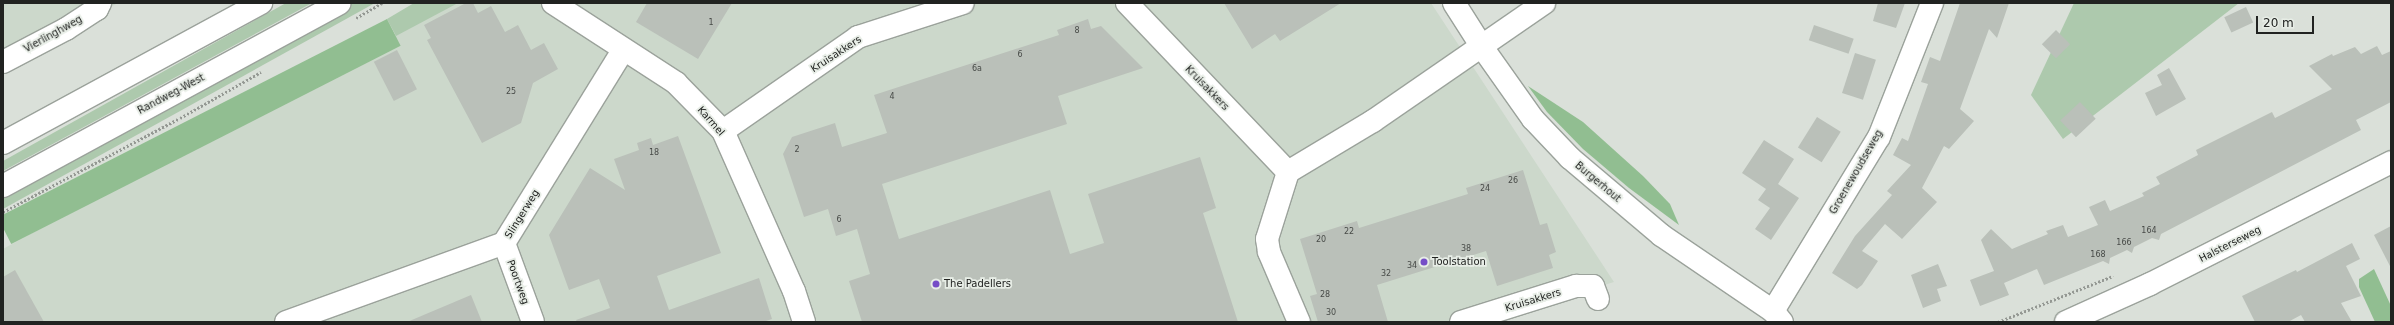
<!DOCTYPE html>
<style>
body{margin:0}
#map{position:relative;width:2394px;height:325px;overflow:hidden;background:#dae0d9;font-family:"DejaVu Sans",sans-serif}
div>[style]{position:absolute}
.built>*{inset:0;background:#ccd8cb}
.green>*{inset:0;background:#adc9ad}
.forest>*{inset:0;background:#91be91;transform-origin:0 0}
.building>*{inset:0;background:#bac0b9;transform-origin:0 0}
.path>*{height:2.5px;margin-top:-1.25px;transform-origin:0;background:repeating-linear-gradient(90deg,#949893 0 2px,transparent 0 4px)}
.roads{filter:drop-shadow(1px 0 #9ba29b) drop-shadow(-1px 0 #9ba29b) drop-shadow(0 1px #9ba29b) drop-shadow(0 -1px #9ba29b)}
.minor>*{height:22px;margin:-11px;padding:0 11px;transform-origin:11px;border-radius:11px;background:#fff}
.major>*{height:22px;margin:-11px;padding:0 11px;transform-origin:11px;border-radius:11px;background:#fff}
.dots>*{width:11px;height:11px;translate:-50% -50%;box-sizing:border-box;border:2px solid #e7ede6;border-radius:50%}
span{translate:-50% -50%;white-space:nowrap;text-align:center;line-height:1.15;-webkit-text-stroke:3.5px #e7ede6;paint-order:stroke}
.number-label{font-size:8px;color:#474a47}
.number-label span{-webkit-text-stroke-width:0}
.street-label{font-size:10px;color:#212321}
.poi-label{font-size:10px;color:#212321}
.left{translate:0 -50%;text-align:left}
.frame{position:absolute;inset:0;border:4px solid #212321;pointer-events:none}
.scale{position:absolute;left:2256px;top:16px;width:58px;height:18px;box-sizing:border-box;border:2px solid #212321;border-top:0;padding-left:5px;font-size:12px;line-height:14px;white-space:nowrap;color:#212321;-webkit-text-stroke:3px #e7ede6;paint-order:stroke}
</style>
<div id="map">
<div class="built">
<i style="clip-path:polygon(3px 3px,118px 3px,3px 62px)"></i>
<i style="clip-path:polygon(452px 3px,1431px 3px,1614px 282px,1481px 322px,3px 322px,3px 249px)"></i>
</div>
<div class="green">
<i style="clip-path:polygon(286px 3px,312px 3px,3px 171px,3px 161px)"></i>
<i style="clip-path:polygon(347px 3px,375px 3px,3px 209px,3px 191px)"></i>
<i style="clip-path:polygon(414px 3px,458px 3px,396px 36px,387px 19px)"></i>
<i style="clip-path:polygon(2074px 3px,2239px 3px,2063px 139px,2031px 95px)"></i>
</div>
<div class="forest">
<i style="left:387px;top:19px;width:30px;height:437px;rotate:63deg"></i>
<i style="clip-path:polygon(1528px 86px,1583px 122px,1643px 176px,1670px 204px,1679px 225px,1629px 188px,1583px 149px,1547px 112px)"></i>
<i style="clip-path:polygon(2374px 269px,2391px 306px,2391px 322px,2375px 322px,2359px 287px,2359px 279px)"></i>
</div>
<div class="building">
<i style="clip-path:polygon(466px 3px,473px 3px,478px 13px,491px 6px,505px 32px,518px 25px,531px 50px,544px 43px,558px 69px,533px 83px,521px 123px,482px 143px,427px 40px,431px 38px,424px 25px)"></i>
<i style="clip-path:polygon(647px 3px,732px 3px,698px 59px,636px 22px)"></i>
<i style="clip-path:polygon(1224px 3px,1341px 3px,1280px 41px,1275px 34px,1252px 49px)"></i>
<i style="clip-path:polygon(1878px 3px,1905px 3px,1896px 28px,1873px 21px)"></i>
<i style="clip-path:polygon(1960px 3px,2009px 3px,1997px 38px,1989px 29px,1960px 109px,1974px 121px,1949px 149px,1944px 146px,1922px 188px,1937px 202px,1902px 239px,1885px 224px,1862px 251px,1878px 261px,1862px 285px,1857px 289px,1832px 273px,1855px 236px,1892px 195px,1887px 191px,1911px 165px,1893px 155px,1902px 138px,1908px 141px,1928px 84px,1921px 82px,1930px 57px,1940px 61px)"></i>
<i style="left:2246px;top:7px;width:17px;height:24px;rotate:65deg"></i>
<i style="clip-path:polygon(1088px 19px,1091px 29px,1101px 26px,1143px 68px,1058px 96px,1067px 124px,882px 184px,899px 239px,1050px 190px,1070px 254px,1104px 243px,1088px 194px,1200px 157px,1216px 208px,1203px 213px,1238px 322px,862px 322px,849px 281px,870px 274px,857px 229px,836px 236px,828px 209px,804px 217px,783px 154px,792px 137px,835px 123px,842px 147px,887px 133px,874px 95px,1059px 35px,1057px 30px)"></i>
<i style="left:1814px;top:25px;width:42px;height:16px;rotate:19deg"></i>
<i style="left:2056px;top:30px;width:20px;height:20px;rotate:45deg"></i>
<i style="clip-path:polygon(2377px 46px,2382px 55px,2391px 51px,2391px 102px,2356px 120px,2361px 130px,2161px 234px,2159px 240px,2152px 238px,2134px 247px,2132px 253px,2127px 250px,2110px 258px,2109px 264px,2103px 261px,2044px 285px,2037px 269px,2004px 283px,2009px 295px,1980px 306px,1970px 280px,1994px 271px,1981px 240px,1991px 229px,2012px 249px,2048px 234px,2046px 231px,2063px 225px,2068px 237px,2098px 225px,2089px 207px,2105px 200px,2110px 211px,2144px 196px,2142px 193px,2160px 184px,2156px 177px,2198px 155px,2196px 150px,2272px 112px,2275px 118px,2332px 89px,2309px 66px,2332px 54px,2333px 56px,2355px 47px,2361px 54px)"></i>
<i style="left:397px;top:50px;width:44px;height:26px;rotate:63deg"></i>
<i style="left:1855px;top:53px;width:22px;height:42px;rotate:18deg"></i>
<i style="clip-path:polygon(2169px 68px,2186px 99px,2156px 116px,2145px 93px,2162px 85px,2157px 75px)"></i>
<i style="left:2080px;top:102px;width:23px;height:27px;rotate:47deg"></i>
<i style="left:1817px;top:117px;width:28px;height:36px;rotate:32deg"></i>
<i style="clip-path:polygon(678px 136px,721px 253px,657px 276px,669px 310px,759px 278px,772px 319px,763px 322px,577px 322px,576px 320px,610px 308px,599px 279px,569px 290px,549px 235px,590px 168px,625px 190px,614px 159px,639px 150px,637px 143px,651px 138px,653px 145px)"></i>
<i style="clip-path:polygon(1764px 140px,1794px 159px,1778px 184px,1799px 198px,1771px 240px,1755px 229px,1770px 208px,1758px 200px,1766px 189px,1742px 173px)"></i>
<i style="clip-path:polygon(1523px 170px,1540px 225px,1547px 223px,1556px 252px,1549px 255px,1553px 268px,1497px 286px,1486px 251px,1377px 285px,1388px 322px,1318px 322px,1310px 296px,1317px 294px,1300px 239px,1357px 221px,1359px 228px,1468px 194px,1466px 188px)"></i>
<i style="clip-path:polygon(2391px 226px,2391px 268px,2374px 235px)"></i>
<i style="clip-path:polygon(2352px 243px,2360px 259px,2346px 266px,2361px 296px,2341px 303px,2352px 322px,2305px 322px,2301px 315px,2288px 322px,2255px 322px,2242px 296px,2296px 270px,2297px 272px)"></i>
<i style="clip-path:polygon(1938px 264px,1947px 286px,1937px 289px,1941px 301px,1923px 308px,1911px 275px)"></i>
<i style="clip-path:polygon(15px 270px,44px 322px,3px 322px,3px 277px)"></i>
<i style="clip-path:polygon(471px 295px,482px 322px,407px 322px)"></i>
</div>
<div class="path">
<i style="left:356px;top:18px;width:30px;rotate:-30deg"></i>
<i style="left:3px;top:212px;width:200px;rotate:-28deg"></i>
<i style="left:180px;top:118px;width:93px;rotate:-29.6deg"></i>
<i style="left:1998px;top:322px;width:124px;rotate:-21.8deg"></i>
</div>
<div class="roads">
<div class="minor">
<i style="left:553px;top:3px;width:147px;rotate:33deg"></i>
<i style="left:676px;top:83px;width:67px;rotate:45.6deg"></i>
<i style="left:723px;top:131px;width:175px;rotate:66.1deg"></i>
<i style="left:794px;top:291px;width:33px;rotate:72deg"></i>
<i style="left:1127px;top:3px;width:233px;rotate:46.4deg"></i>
<i style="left:1288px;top:172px;width:70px;rotate:107.4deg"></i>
<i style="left:1267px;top:239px;width:13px;rotate:81deg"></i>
<i style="left:1269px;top:252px;width:76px;rotate:66.8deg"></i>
<i style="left:1454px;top:3px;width:52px;rotate:57.5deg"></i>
<i style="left:1482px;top:47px;width:88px;rotate:54.7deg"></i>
<i style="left:1533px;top:119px;width:54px;rotate:46.5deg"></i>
<i style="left:1570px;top:158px;width:119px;rotate:40.2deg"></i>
<i style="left:1661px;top:235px;width:135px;rotate:34.2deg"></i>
<i style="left:1773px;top:311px;width:14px;rotate:51deg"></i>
<i style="left:3px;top:62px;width:71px;rotate:-27.6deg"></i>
<i style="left:66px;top:29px;width:37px;rotate:-33deg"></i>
<i style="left:97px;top:9px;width:7px;rotate:-63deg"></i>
<i style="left:723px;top:131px;width:165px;rotate:-34.8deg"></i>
<i style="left:858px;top:37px;width:110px;rotate:-17.9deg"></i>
<i style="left:1288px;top:172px;width:99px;rotate:-31deg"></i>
<i style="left:1373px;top:121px;width:208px;rotate:-34.6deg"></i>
<i style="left:504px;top:243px;width:84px;rotate:69.8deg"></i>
<i style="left:1773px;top:311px;width:204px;rotate:-58.7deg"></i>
<i style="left:1879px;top:137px;width:144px;rotate:-68.4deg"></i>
<i style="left:286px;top:322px;width:232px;rotate:-19.9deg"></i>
<i style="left:504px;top:243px;width:227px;rotate:-58.3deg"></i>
<i style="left:1461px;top:322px;width:121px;rotate:-17.4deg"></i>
<i style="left:1576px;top:286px;width:17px"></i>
<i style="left:1593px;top:286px;width:14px;rotate:69deg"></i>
<i style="left:2066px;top:322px;width:92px;rotate:-24.3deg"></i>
<i style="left:2150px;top:284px;width:270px;rotate:-26.8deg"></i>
</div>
<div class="major">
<i style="left:3px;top:143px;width:294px;rotate:-28.5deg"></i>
<i style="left:3px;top:186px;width:383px;rotate:-28.5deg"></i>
</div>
</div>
<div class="dots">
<i style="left:1424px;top:262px;background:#764ec7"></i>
<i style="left:936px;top:284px;background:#764ec7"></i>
</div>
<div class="number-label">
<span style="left:711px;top:23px">1</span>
<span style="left:1077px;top:31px">8</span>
<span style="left:1020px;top:55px">6</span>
<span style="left:977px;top:69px">6a</span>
<span style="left:511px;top:92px">25</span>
<span style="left:892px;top:97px">4</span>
<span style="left:797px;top:150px">2</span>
<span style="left:654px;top:153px">18</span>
<span style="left:1513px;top:181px">26</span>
<span style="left:1485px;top:189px">24</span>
<span style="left:839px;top:220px">6</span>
<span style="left:2149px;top:231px">164</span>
<span style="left:1349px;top:232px">22</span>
<span style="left:1321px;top:240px">20</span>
<span style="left:2124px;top:243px">166</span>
<span style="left:1466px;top:249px">38</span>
<span style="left:2098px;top:255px">168</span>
<span style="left:1412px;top:266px">34</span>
<span style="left:1386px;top:274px">32</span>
<span style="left:1325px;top:295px">28</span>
<span style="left:1331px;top:313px">30</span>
</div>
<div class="street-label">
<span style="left:53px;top:34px;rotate:-29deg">Vierlinghweg</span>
<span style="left:836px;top:54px;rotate:-33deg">Kruisakkers</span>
<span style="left:1207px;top:88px;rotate:46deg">Kruisakkers</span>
<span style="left:171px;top:94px;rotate:-28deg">Randweg-West</span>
<span style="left:711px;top:121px;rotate:49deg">Karmel</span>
<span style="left:1856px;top:172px;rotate:-60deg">Groenewoudseweg</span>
<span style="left:1598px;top:182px;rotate:40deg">Burgerhout</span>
<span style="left:522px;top:214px;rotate:-58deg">Slingerweg</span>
<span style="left:2230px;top:244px;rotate:-27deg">Halsterseweg</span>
<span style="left:518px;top:282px;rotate:70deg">Poortweg</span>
<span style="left:1533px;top:300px;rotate:-17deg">Kruisakkers</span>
</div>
<div class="poi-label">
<span class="left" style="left:1432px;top:262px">Toolstation</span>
<span class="left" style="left:944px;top:284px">The Padellers</span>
</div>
<div class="frame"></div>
<div class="scale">20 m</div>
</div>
